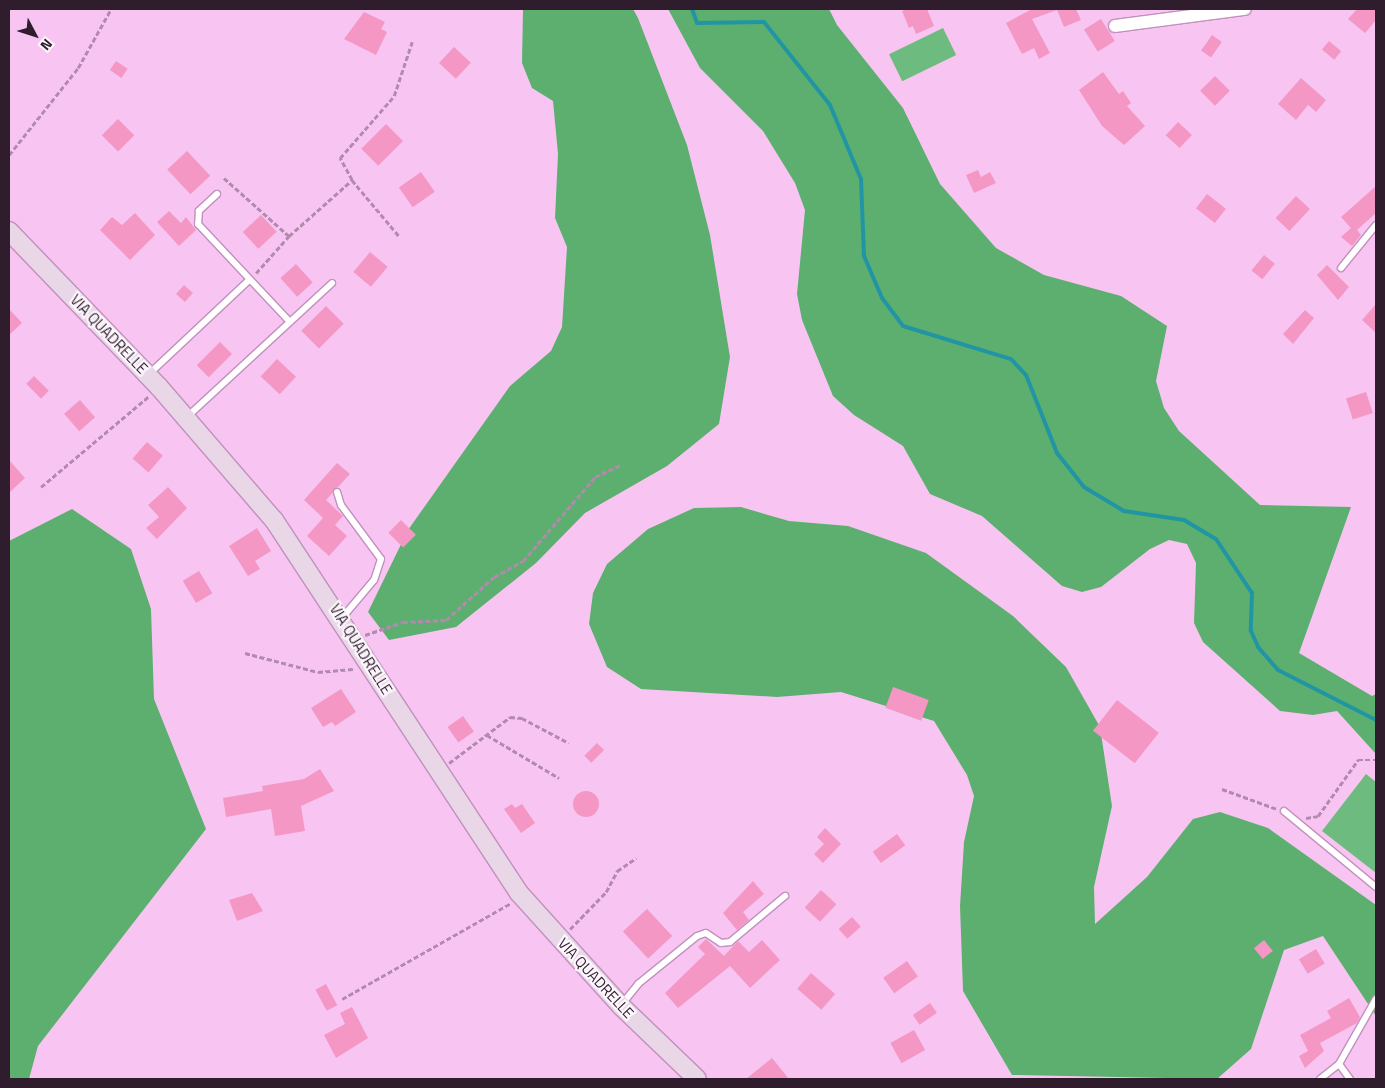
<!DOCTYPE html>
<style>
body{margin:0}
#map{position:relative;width:1385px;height:1088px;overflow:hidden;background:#f8c5f3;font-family:"Titillium Web",sans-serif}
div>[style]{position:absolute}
.green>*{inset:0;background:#6dbb7e;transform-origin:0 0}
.forest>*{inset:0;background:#5daf6f}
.stream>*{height:4px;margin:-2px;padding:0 2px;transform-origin:2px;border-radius:2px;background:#2295a5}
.building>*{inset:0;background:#f497c4;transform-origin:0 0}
.round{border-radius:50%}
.path>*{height:2.5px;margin-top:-1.25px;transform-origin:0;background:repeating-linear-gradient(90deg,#b28aae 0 5px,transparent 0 7.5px)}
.roads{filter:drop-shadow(1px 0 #c190bd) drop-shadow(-1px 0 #c190bd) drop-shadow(0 1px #c190bd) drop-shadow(0 -1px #c190bd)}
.lane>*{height:6px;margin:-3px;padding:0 3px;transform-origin:3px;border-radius:3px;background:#fff}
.street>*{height:12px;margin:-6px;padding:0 6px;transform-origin:6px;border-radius:6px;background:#fff}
.secondary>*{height:18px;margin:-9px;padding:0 9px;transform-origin:9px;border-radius:9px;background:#e9d6e7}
span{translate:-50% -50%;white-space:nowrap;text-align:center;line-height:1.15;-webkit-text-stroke:4.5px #fcf7fc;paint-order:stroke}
.street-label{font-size:15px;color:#2f1c2d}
.frame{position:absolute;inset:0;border:10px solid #2f1c2d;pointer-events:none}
.north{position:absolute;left:10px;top:10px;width:50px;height:50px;-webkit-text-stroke:4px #fcf7fc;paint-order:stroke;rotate:130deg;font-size:14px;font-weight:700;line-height:20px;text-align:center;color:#2f1c2d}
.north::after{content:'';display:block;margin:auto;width:18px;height:22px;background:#2f1c2d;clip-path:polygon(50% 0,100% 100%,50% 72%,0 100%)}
</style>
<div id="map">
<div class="green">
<i style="left:943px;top:28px;width:30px;height:60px;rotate:64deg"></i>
<i style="clip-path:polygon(1366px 774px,1376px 782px,1376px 873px,1322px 831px)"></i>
</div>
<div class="forest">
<i style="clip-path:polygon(523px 9px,633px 9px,638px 18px,687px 145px,710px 235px,730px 357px,719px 424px,667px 466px,585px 513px,536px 563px,456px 627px,389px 640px,368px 612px,408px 530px,510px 386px,551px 351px,562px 327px,567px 247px,555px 218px,558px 154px,553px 101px,532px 88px,522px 63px)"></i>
<i style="clip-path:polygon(668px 9px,829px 9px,837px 25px,903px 108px,940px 184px,996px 248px,1044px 275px,1121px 296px,1167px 326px,1156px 381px,1164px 408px,1179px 431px,1260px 505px,1351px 507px,1299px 653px,1372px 696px,1376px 694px,1376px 754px,1337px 711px,1313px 715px,1280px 711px,1203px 642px,1194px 623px,1196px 563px,1187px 544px,1169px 540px,1150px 549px,1101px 587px,1082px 592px,1062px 586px,982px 516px,930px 494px,903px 446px,854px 415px,833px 396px,802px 320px,797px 294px,805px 210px,795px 183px,763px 131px,700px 68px)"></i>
<i style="clip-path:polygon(741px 507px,789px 521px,848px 526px,926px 553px,1013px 616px,1066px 667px,1100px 727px,1112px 806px,1094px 887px,1095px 924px,1147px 877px,1193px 819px,1220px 812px,1268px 828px,1376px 905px,1376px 1016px,1323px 936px,1284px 950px,1251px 1049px,1217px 1079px,1012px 1075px,963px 991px,960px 906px,964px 842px,974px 796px,967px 775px,934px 721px,841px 692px,777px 697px,641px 689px,607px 667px,589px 624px,593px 593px,607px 564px,648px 529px,694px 508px)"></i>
<i style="clip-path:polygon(72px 509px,131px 549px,151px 609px,154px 699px,206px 829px,38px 1046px,29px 1079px,9px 1079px,9px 541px)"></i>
</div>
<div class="stream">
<i style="left:692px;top:9px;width:15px;rotate:70deg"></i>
<i style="left:697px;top:23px;width:67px;rotate:-0.9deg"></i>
<i style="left:764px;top:22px;width:106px;rotate:51.5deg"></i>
<i style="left:830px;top:105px;width:80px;rotate:67.3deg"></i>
<i style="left:861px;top:179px;width:77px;rotate:87.8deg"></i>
<i style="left:864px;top:256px;width:46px;rotate:66.8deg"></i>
<i style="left:882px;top:298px;width:35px;rotate:53deg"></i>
<i style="left:903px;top:326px;width:113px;rotate:17deg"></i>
<i style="left:1011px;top:359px;width:22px;rotate:47deg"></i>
<i style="left:1026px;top:375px;width:84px;rotate:68.3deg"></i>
<i style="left:1057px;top:453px;width:43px;rotate:51.5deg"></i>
<i style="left:1084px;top:487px;width:47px;rotate:31deg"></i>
<i style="left:1124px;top:511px;width:61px;rotate:8.5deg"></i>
<i style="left:1184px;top:520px;width:37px;rotate:31deg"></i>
<i style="left:1216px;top:539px;width:65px;rotate:56.3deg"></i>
<i style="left:1252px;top:593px;width:38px;rotate:92deg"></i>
<i style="left:1251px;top:631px;width:17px;rotate:66deg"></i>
<i style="left:1258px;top:647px;width:30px;rotate:49deg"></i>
<i style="left:1278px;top:670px;width:110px;rotate:27deg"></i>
</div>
<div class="building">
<i style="clip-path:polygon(908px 9px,927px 9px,934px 26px,916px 34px,913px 26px,909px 28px,902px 11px)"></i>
<i style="clip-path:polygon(1032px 9px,1076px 9px,1081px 20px,1064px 27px,1057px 10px,1032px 19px,1050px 53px,1039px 59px,1034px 48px,1022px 54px,1006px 23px)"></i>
<i style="clip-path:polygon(1357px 9px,1376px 9px,1376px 20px,1365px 33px,1348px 19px)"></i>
<i style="clip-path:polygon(364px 12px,385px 22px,381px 29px,387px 32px,376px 55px,344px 39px)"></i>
<i style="left:1101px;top:19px;width:26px;height:20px;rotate:58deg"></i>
<i style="left:1212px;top:35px;width:12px;height:19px;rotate:35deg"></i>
<i style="left:1329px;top:41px;width:16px;height:11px;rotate:40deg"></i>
<i style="left:454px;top:47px;width:23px;height:22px;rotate:43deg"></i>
<i style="left:116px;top:61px;width:14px;height:11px;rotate:34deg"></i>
<i style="clip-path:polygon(1103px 72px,1119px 94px,1123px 91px,1131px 103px,1127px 106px,1145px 126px,1124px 145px,1102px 126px,1079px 90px)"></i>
<i style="left:1215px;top:76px;width:21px;height:21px;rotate:45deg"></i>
<i style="clip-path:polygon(1301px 78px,1326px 100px,1316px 112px,1308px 105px,1296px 120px,1278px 104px)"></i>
<i style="left:118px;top:119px;width:23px;height:23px;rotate:45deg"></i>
<i style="left:1178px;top:122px;width:19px;height:18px;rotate:43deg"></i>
<i style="left:386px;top:124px;width:24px;height:35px;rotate:45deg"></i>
<i style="left:187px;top:151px;width:34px;height:27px;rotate:47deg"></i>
<i style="clip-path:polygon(978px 170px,981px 177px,990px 172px,996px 183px,974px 193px,966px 175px)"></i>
<i style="left:421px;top:172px;width:24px;height:27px;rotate:55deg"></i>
<i style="clip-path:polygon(1376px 186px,1376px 213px,1357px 230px,1361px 235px,1352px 246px,1341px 237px,1351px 228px,1341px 217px)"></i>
<i style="left:1207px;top:194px;width:24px;height:18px;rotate:38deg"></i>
<i style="left:1296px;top:196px;width:19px;height:30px;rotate:43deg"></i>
<i style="clip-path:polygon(169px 211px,181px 223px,186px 217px,196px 230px,179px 246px,157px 222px)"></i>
<i style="clip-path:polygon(135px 213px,155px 235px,130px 260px,100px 230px,112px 217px,122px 225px)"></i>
<i style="left:261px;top:215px;width:23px;height:25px;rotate:47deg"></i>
<i style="left:370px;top:252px;width:23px;height:26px;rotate:40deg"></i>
<i style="left:1264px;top:255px;width:14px;height:20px;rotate:39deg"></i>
<i style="left:296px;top:264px;width:25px;height:21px;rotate:48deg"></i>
<i style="clip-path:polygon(1327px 265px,1349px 287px,1338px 300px,1317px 275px)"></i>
<i style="left:184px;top:285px;width:12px;height:12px;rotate:42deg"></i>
<i style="clip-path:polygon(1376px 304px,1376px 333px,1362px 320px)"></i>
<i style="left:326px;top:306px;width:25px;height:35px;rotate:45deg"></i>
<i style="clip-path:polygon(9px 309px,22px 323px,9px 335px)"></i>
<i style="clip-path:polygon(1305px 310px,1314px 318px,1293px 344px,1283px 334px)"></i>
<i style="left:220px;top:342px;width:17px;height:33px;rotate:45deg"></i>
<i style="left:277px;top:359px;width:26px;height:24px;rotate:43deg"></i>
<i style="left:34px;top:376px;width:21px;height:11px;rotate:45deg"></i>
<i style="left:1366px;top:392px;width:22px;height:21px;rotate:72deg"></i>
<i style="left:80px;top:400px;width:23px;height:21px;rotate:49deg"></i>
<i style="left:147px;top:442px;width:21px;height:22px;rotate:41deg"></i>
<i style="clip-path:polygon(9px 460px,25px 478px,9px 493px)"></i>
<i style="clip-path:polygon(337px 463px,350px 474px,326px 500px,343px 516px,335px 525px,347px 536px,329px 556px,307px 536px,323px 518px,304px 500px)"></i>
<i style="clip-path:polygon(168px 487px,187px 508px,157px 539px,146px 528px,159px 517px,148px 505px)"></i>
<i style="left:401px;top:520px;width:21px;height:18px;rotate:45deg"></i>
<i style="clip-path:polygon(257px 528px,271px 551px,255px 561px,260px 569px,248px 576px,229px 546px)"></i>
<i style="left:199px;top:571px;width:26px;height:19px;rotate:59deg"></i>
<i style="left:893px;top:687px;width:38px;height:22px;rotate:20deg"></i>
<i style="clip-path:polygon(341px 689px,356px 712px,335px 726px,332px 722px,323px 727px,311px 708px)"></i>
<i style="left:1117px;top:700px;width:53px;height:39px;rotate:38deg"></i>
<i style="left:463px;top:716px;width:19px;height:19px;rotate:55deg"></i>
<i style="left:597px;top:743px;width:10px;height:18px;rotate:45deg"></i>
<i style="clip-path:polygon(320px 769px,334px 791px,301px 806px,305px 831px,275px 836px,271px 809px,226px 817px,223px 798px,263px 791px,262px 786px,304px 779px)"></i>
<i class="round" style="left:573px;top:791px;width:26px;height:26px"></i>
<i style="clip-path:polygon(512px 804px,515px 808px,522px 804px,535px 823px,521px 833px,504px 809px)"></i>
<i style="clip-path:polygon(825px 828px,841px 844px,823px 863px,814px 854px,824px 844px,817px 837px)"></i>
<i style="left:897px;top:834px;width:14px;height:30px;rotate:54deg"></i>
<i style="clip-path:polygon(753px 881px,764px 894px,743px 912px,749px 920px,737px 930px,723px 913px)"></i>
<i style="left:821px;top:890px;width:21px;height:24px;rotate:43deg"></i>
<i style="clip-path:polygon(252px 893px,263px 911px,237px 921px,229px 900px)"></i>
<i style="left:647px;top:909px;width:37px;height:33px;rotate:47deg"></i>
<i style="left:852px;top:917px;width:13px;height:18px;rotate:48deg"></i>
<i style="clip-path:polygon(706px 939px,724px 956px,738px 941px,749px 952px,762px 940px,780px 960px,750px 988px,730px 966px,678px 1008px,665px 993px,705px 954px,698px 947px)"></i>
<i style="left:1264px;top:940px;width:14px;height:13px;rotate:51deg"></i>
<i style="left:1316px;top:949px;width:17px;height:20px;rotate:59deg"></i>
<i style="left:907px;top:961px;width:19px;height:29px;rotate:55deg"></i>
<i style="left:811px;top:973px;width:32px;height:21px;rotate:41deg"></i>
<i style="left:326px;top:984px;width:24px;height:12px;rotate:62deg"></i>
<i style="clip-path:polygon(1349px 998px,1360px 1017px,1357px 1023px,1320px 1043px,1324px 1051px,1305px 1068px,1299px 1056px,1308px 1051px,1300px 1035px,1331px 1018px,1327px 1011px)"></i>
<i style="left:930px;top:1003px;width:12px;height:21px;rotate:55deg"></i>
<i style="clip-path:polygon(352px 1007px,368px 1038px,336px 1058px,324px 1035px,345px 1024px,340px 1013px)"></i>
<i style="left:914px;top:1030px;width:23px;height:27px;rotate:61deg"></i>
<i style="clip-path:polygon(772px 1058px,789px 1079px,746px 1079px)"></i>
</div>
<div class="path">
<i style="left:9px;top:155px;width:111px;rotate:-51.6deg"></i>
<i style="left:78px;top:68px;width:68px;rotate:-60.8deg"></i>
<i style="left:224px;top:178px;width:87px;rotate:41.7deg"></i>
<i style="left:352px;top:180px;width:25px;rotate:-119deg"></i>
<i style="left:340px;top:158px;width:82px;rotate:-48.9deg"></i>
<i style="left:394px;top:96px;width:57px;rotate:-71.6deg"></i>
<i style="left:256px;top:273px;width:50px;rotate:-48.3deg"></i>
<i style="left:289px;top:236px;width:84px;rotate:-41.6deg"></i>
<i style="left:352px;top:180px;width:73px;rotate:50deg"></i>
<i style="left:41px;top:487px;width:141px;rotate:-40.1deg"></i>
<i style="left:365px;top:635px;width:40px;rotate:-18.9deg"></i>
<i style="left:403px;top:622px;width:43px;rotate:-2.7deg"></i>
<i style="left:446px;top:620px;width:64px;rotate:-41.9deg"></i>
<i style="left:494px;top:577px;width:33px;rotate:-29deg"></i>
<i style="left:523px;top:561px;width:111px;rotate:-49.4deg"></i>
<i style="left:595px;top:477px;width:29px;rotate:-25deg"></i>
<i style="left:245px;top:653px;width:75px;rotate:14.6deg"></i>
<i style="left:318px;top:672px;width:35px;rotate:-5deg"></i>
<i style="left:487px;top:735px;width:84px;rotate:30.8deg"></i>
<i style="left:449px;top:763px;width:76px;rotate:-37deg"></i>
<i style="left:510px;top:717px;width:12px;rotate:5deg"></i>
<i style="left:522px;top:718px;width:53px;rotate:28deg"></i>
<i style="left:1222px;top:789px;width:59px;rotate:20deg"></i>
<i style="left:1306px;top:818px;width:12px;rotate:-9deg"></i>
<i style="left:1318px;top:816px;width:69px;rotate:-54.5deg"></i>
<i style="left:1358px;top:760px;width:18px"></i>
<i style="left:570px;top:929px;width:52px;rotate:-45.8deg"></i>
<i style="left:606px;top:892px;width:24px;rotate:-62deg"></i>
<i style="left:617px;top:871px;width:23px;rotate:-34deg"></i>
<i style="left:342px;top:999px;width:194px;rotate:-29.6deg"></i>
</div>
<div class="roads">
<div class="lane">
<i style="left:217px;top:194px;width:25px;rotate:137deg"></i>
<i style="left:199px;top:211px;width:13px;rotate:94deg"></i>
<i style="left:198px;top:224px;width:134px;rotate:46.8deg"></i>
<i style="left:1341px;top:268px;width:55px;rotate:-50.9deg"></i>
<i style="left:149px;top:374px;width:137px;rotate:-43.2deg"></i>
<i style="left:188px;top:416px;width:196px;rotate:-42.7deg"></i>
<i style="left:337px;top:492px;width:14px;rotate:73deg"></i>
<i style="left:341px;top:505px;width:67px;rotate:53.5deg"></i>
<i style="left:381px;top:559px;width:22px;rotate:108deg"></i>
<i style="left:374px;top:580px;width:50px;rotate:130.1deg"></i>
<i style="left:1284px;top:811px;width:119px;rotate:39.6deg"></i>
<i style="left:622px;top:1004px;width:26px;rotate:-51deg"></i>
<i style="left:638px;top:984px;width:76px;rotate:-39.1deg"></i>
<i style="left:697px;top:936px;width:9px;rotate:-18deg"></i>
<i style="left:706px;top:933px;width:18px;rotate:34deg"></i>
<i style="left:721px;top:943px;width:9px;rotate:-6deg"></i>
<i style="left:730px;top:942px;width:72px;rotate:-39.9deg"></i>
<i style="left:1339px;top:1064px;width:19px;rotate:54deg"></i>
<i style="left:1320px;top:1079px;width:24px;rotate:-38deg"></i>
<i style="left:1339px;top:1064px;width:75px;rotate:-60.4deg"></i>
</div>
<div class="street">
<i style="left:1115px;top:26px;width:131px;rotate:-7.5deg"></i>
</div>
<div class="secondary">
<i style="left:9px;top:231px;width:216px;rotate:46.1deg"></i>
<i style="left:159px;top:387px;width:176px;rotate:49.2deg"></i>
<i style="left:274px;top:520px;width:446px;rotate:56.7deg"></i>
<i style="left:519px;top:893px;width:152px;rotate:47.9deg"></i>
<i style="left:621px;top:1006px;width:105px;rotate:43.8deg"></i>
</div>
</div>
<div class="street-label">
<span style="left:109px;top:334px;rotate:46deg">VIA QUADRELLE</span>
<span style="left:361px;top:649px;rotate:58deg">VIA QUADRELLE</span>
<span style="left:596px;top:978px;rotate:47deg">VIA QUADRELLE</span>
</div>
<div class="frame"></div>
<div class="north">N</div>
</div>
